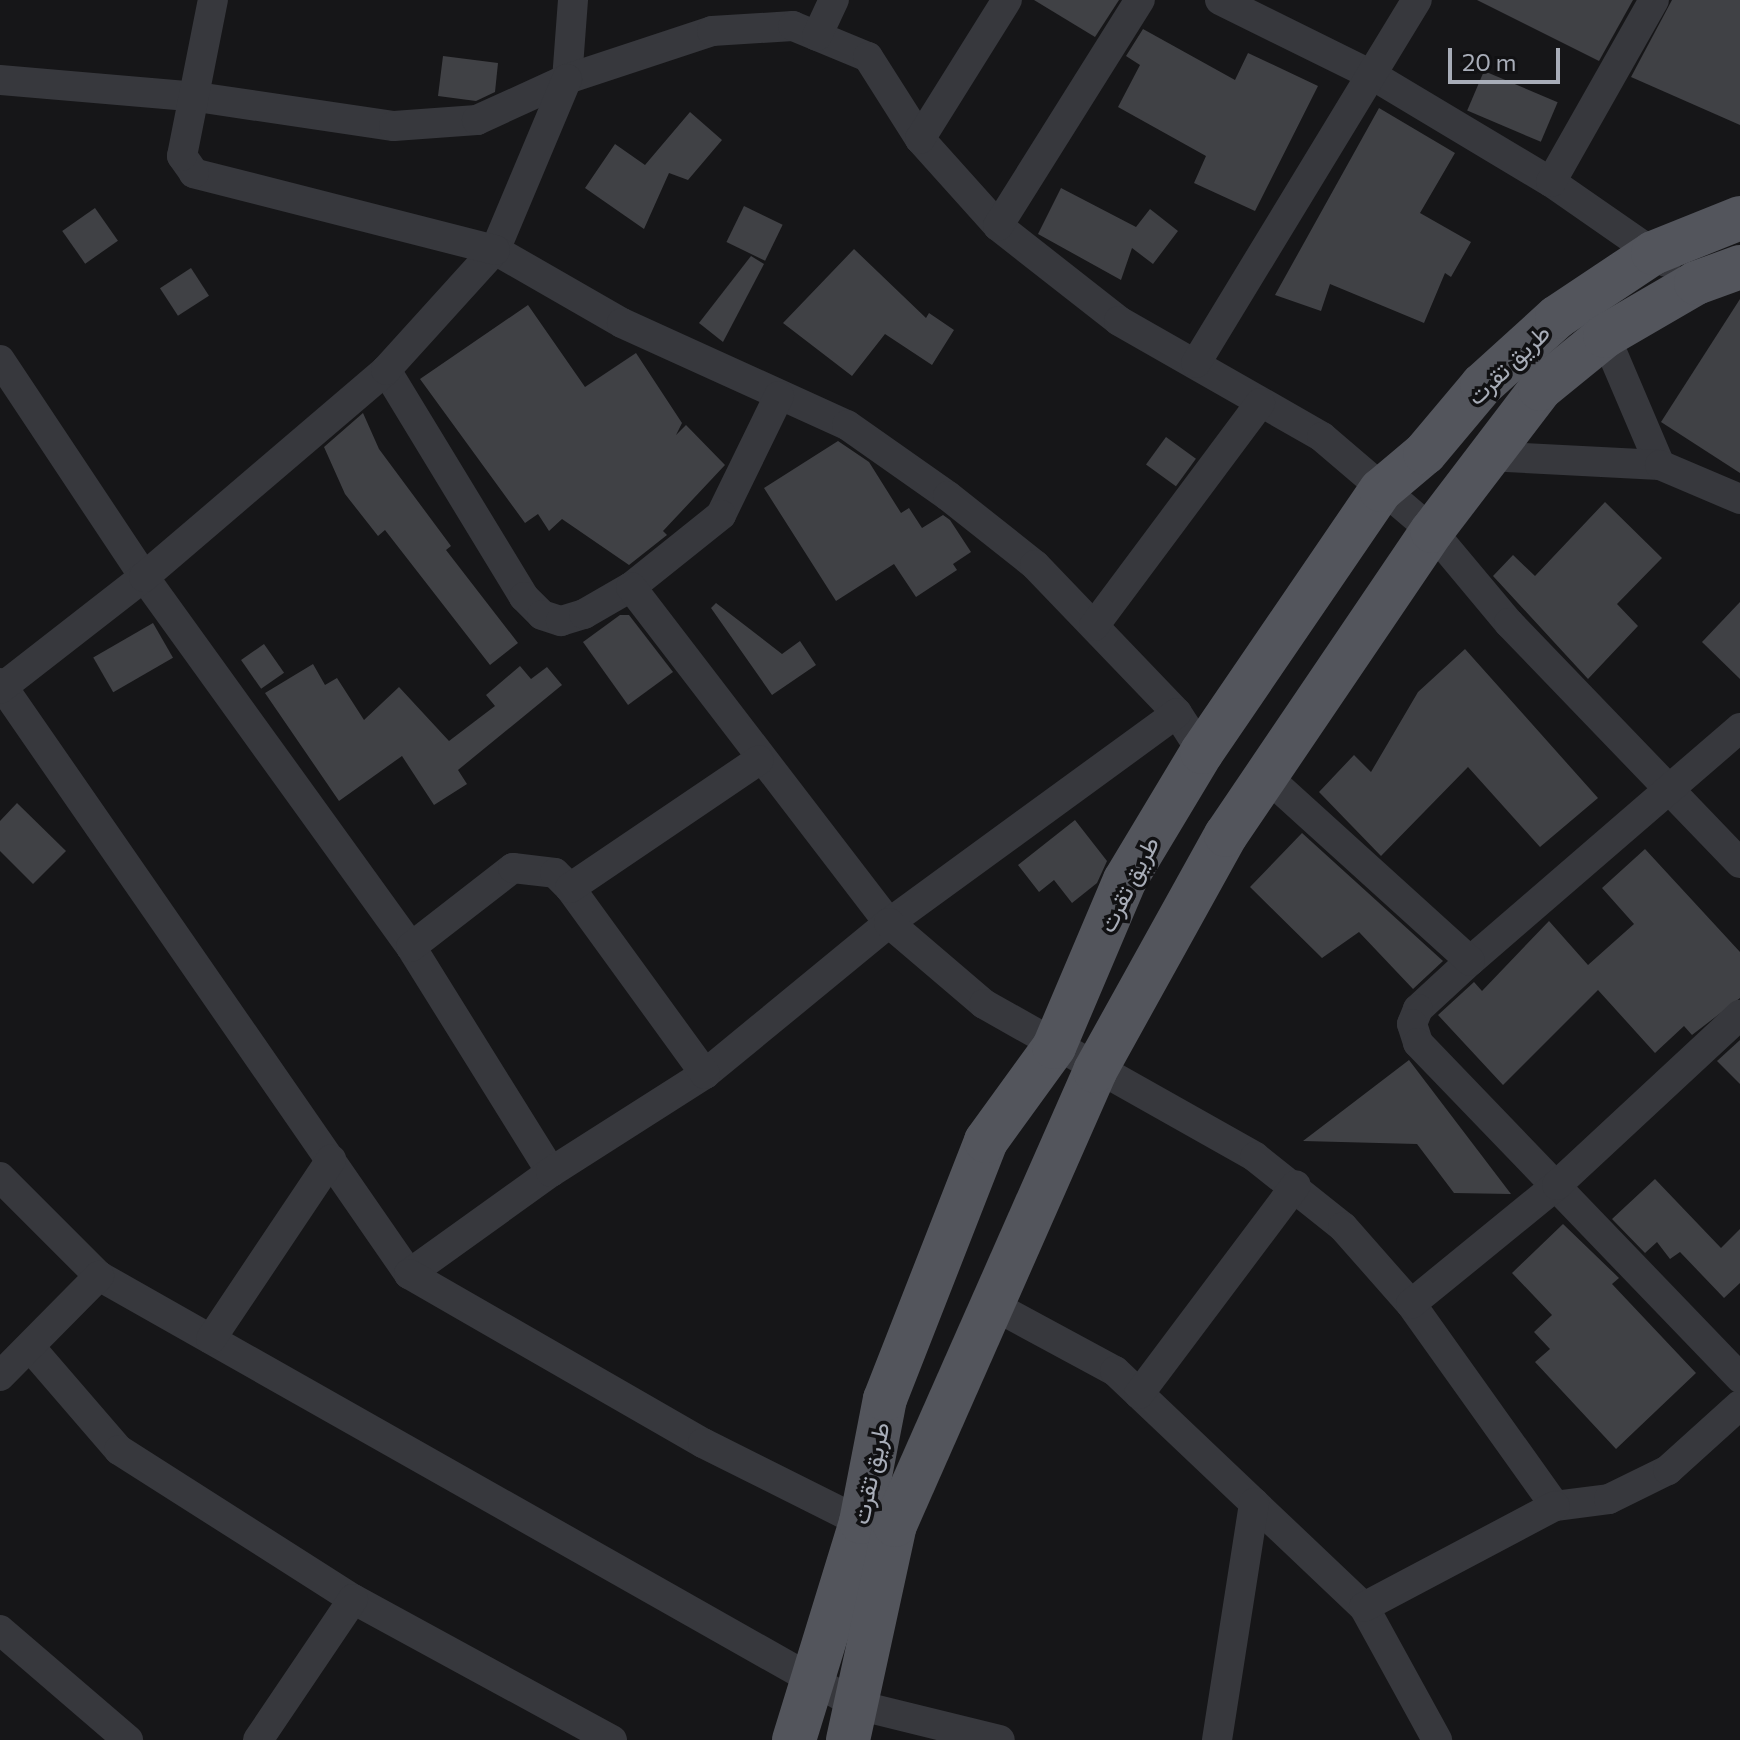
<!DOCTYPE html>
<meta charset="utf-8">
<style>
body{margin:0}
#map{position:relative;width:1740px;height:1740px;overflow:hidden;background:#161618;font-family:Commissioner,Vazirmatn,sans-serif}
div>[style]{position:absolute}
.building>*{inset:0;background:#404145;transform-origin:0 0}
.street>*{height:30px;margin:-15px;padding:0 15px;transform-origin:15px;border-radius:15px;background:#37383d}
.primary>*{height:44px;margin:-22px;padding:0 22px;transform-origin:22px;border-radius:22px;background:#53555c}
span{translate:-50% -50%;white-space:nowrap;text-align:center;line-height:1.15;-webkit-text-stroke:7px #111113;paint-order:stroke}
.street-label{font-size:24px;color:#a8adb8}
.scale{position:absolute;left:1448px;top:48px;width:112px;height:36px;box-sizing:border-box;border:4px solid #a8adb8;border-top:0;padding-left:10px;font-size:24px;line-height:28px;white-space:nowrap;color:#a8adb8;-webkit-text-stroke:6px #111113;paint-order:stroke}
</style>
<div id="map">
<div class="building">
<i style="clip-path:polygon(1034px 0,1119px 0,1095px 37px)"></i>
<i style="clip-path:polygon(1477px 0,1633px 0,1599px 61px)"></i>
<i style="clip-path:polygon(1672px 0,1740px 0,1740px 125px,1631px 77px)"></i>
<i style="clip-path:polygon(1143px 29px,1235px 80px,1248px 53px,1318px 86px,1255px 211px,1194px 183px,1206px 156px,1118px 107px,1140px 65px,1126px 56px)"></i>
<i style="clip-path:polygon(443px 56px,498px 63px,495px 92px,476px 101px,438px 96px)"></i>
<i style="left:1484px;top:71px;width:80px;height:43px;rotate:23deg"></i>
<i style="clip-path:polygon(1379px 108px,1455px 153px,1420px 213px,1471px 242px,1451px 277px,1445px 273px,1424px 323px,1330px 284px,1321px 311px,1275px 295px)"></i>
<i style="clip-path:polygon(690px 112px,722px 140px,688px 180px,669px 173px,644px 229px,585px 188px,615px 144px,645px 165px)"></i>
<i style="clip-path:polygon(1061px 188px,1136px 227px,1150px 209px,1178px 231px,1153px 264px,1132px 248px,1121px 280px,1038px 234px)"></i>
<i style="left:744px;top:206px;width:43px;height:40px;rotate:26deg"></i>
<i style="left:95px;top:208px;width:40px;height:40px;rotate:55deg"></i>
<i style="clip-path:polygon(854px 249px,926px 318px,929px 313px,954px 330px,932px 365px,885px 334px,852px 376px,783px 323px)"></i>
<i style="clip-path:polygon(751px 256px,764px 264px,723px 342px,699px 323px)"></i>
<i style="left:191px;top:268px;width:33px;height:37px;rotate:57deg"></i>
<i style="clip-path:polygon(1740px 299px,1740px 473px,1661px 422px)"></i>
<i style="clip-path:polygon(528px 305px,585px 387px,636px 353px,682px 423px,676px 435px,686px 425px,725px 465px,663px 531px,667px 535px,629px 565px,562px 519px,549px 531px,538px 514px,525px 523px,420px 379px)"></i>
<i style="clip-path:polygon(363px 413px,379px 449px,451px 546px,446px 550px,518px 643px,490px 665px,385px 530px,378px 536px,345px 494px,324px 447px)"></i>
<i style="left:1166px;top:437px;width:37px;height:34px;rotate:36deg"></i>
<i style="clip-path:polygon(838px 441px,869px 462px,901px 513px,909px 508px,922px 528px,943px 515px,950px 520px,971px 552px,953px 564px,957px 570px,916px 597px,894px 564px,836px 601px,764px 488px)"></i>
<i style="clip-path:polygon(1605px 502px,1662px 558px,1617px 604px,1638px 626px,1588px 679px,1493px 576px,1513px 555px,1535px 576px)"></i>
<i style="clip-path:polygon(1740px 602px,1740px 679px,1702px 642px)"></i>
<i style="clip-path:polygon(716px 603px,782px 654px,800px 641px,816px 665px,772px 695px,711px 608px)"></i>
<i style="clip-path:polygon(620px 615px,629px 615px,673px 672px,628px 705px,583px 642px)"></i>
<i style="left:153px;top:623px;width:40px;height:69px;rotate:60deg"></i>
<i style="left:264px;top:644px;width:35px;height:28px;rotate:55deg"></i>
<i style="clip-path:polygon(1465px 649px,1598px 798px,1540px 847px,1468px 767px,1381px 856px,1319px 792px,1354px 755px,1371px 772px,1418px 692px)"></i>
<i style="clip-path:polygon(313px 664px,325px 685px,337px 678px,364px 720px,399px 687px,449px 741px,495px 706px,486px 695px,520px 666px,531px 679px,547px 667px,562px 685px,458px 770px,467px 784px,434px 805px,402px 756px,339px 801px,265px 693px)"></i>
<i style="clip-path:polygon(17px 803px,66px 851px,33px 884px,0 851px,0 821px)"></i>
<i style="clip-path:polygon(1075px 820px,1107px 861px,1097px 883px,1072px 903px,1054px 880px,1039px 892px,1018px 865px)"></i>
<i style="clip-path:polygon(1302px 833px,1443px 961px,1413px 989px,1359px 932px,1322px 958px,1250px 887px)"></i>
<i style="clip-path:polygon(1645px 849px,1740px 952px,1740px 998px,1692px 1035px,1684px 1026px,1655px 1053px,1598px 990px,1503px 1085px,1438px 1015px,1474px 982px,1482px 991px,1549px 921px,1588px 965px,1634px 924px,1602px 888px)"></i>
<i style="clip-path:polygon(1740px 1040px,1740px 1084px,1717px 1061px)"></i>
<i style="clip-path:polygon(1409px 1060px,1511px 1194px,1454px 1193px,1417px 1144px,1303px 1141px)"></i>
<i style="clip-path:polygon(1655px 1179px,1721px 1248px,1740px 1229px,1740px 1283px,1724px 1298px,1680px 1252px,1670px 1259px,1657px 1242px,1645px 1253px,1612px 1219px)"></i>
<i style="clip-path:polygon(1563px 1224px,1619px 1278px,1612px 1284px,1696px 1373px,1616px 1449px,1535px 1362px,1550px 1349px,1534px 1332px,1552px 1315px,1512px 1273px)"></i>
</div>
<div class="street">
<i style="left:573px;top:0;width:79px;rotate:94.3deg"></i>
<i style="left:567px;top:79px;width:153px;rotate:-18.3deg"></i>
<i style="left:712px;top:31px;width:81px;rotate:-3.5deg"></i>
<i style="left:793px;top:26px;width:81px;rotate:22.5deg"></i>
<i style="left:868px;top:57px;width:97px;rotate:57.6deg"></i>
<i style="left:920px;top:139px;width:117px;rotate:48.1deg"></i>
<i style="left:998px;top:226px;width:154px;rotate:38.1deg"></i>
<i style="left:1119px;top:321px;width:234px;rotate:29.7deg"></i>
<i style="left:1322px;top:437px;width:145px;rotate:40.5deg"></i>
<i style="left:1432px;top:531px;width:120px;rotate:50.1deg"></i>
<i style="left:1509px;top:623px;width:333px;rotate:46.1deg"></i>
<i style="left:1220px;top:0;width:169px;rotate:26.3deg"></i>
<i style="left:1372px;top:75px;width:209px;rotate:30.9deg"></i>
<i style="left:1551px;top:182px;width:140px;rotate:34.8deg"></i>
<i style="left:817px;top:36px;width:40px;rotate:-65deg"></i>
<i style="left:0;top:80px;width:198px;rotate:4.9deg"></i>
<i style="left:197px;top:97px;width:199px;rotate:8.4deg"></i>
<i style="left:394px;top:126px;width:83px;rotate:-4.1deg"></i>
<i style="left:477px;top:120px;width:99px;rotate:-24.5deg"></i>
<i style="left:567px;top:79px;width:186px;rotate:112.8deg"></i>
<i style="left:495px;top:250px;width:146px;rotate:29.9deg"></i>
<i style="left:622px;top:323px;width:247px;rotate:24.4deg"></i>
<i style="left:847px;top:425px;width:123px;rotate:35.1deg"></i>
<i style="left:948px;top:496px;width:111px;rotate:38.4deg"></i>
<i style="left:1035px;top:565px;width:205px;rotate:46.2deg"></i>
<i style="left:1177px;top:713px;width:46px;rotate:57.3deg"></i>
<i style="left:920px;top:139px;width:164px;rotate:-58deg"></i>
<i style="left:1551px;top:182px;width:209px;rotate:-60.5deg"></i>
<i style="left:998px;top:226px;width:267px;rotate:-57.9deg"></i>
<i style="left:1605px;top:336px;width:140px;rotate:66.9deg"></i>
<i style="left:0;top:360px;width:260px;rotate:56.4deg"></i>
<i style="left:144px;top:577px;width:456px;rotate:54.2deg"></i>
<i style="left:411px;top:947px;width:265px;rotate:58.1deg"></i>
<i style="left:1196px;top:363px;width:425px;rotate:-58.7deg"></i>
<i style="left:386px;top:370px;width:266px;rotate:58.7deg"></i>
<i style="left:524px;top:597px;width:25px;rotate:45deg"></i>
<i style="left:542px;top:615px;width:20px;rotate:18deg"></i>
<i style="left:561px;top:621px;width:24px;rotate:-17deg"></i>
<i style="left:584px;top:614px;width:54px;rotate:-29.9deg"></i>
<i style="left:779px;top:396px;width:132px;rotate:116deg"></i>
<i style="left:721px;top:515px;width:115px;rotate:141.3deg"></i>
<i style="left:631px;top:587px;width:424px;rotate:52.5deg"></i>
<i style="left:889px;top:923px;width:356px;rotate:-36.1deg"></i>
<i style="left:1487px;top:456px;width:173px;rotate:3deg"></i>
<i style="left:1660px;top:465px;width:87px;rotate:23deg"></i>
<i style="left:1094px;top:626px;width:278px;rotate:-53.3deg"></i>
<i style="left:0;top:683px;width:719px;rotate:55.31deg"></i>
<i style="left:409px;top:1274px;width:175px;rotate:-35.7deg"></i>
<i style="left:551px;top:1172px;width:183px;rotate:-32.5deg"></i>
<i style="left:705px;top:1074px;width:238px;rotate:-39.4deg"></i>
<i style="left:889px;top:923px;width:125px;rotate:40.5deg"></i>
<i style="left:984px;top:1004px;width:311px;rotate:29.4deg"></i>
<i style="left:1255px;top:1157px;width:112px;rotate:38.5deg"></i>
<i style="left:1343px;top:1227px;width:103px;rotate:48.6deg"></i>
<i style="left:1411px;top:1304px;width:248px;rotate:54.5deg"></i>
<i style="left:1555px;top:1506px;width:54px;rotate:-7.4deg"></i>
<i style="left:1609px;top:1499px;width:66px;rotate:-26.2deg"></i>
<i style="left:1668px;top:1470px;width:97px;rotate:-42.1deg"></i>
<i style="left:0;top:689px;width:182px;rotate:-37.9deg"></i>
<i style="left:144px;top:577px;width:318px;rotate:-40.5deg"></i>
<i style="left:386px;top:370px;width:162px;rotate:-47.8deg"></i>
<i style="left:495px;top:250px;width:311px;rotate:-165.7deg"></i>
<i style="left:194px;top:173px;width:21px;rotate:-125deg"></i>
<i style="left:182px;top:156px;width:159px;rotate:-78.8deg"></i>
<i style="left:1740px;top:728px;width:357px;rotate:139.2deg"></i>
<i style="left:1470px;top:961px;width:71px;rotate:137.3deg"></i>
<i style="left:1418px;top:1009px;width:16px;rotate:112deg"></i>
<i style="left:1412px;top:1024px;width:20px;rotate:72deg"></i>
<i style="left:1418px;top:1043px;width:465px;rotate:46.1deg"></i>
<i style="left:1264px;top:774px;width:278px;rotate:42.2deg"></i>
<i style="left:570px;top:888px;width:230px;rotate:54deg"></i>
<i style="left:411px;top:947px;width:129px;rotate:-37.8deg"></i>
<i style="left:513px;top:868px;width:42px;rotate:6.8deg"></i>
<i style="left:555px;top:873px;width:21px;rotate:45deg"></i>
<i style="left:570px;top:888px;width:228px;rotate:-34.1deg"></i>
<i style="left:0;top:1177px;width:140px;rotate:45deg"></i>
<i style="left:99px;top:1276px;width:871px;rotate:29.51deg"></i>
<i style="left:857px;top:1705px;width:147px;rotate:13.8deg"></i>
<i style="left:409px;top:1274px;width:339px;rotate:29.9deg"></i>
<i style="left:703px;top:1443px;width:177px;rotate:26.6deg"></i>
<i style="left:989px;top:1303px;width:143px;rotate:28.4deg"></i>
<i style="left:1115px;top:1371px;width:343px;rotate:43.5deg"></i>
<i style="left:1364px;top:1607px;width:152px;rotate:61.2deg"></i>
<i style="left:1411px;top:1304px;width:188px;rotate:-39.2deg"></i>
<i style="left:1557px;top:1185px;width:250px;rotate:-42.9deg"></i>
<i style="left:211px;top:1339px;width:216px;rotate:-56.2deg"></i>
<i style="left:30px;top:1347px;width:136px;rotate:49.2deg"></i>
<i style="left:119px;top:1450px;width:277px;rotate:32.5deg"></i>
<i style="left:353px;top:1599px;width:295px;rotate:28.6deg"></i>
<i style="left:0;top:1376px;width:141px;rotate:-45.3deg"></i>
<i style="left:1139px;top:1394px;width:261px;rotate:-53.1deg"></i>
<i style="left:1364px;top:1607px;width:216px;rotate:-27.9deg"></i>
<i style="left:0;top:1630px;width:169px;rotate:40.7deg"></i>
<i style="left:258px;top:1740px;width:170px;rotate:-56deg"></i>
<i style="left:1217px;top:1740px;width:240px;rotate:-81.1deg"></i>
</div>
<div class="primary">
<i style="left:794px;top:1740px;width:228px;rotate:-72.9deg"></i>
<i style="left:861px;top:1522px;width:125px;rotate:-79deg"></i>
<i style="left:885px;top:1399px;width:277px;rotate:-68.6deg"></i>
<i style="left:986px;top:1141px;width:116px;rotate:-54.1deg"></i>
<i style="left:1054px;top:1047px;width:181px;rotate:-67deg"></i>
<i style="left:1125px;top:880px;width:149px;rotate:-59deg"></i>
<i style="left:1202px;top:752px;width:317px;rotate:-55.7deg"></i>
<i style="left:1381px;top:490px;width:57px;rotate:-40.1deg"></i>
<i style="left:1425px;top:453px;width:89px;rotate:-50deg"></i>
<i style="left:1482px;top:385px;width:101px;rotate:-42.2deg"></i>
<i style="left:1557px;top:317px;width:115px;rotate:-33.7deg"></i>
<i style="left:1653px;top:253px;width:94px;rotate:-21.9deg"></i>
<i style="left:848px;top:1740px;width:220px;rotate:-77.7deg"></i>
<i style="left:895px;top:1525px;width:496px;rotate:-66.2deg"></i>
<i style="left:1095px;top:1071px;width:270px;rotate:-61deg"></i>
<i style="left:1226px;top:835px;width:367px;rotate:-55.9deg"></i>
<i style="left:1432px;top:531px;width:178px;rotate:-52.7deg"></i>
<i style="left:1540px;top:389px;width:84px;rotate:-39.2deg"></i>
<i style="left:1605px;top:336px;width:105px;rotate:-30.2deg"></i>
<i style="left:1696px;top:283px;width:47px;rotate:-20deg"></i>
</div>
<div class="street-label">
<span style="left:1508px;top:364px;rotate:-44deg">طريق تقرت</span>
<span style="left:1128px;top:884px;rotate:-63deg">طريق تقرت</span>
<span style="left:870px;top:1473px;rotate:-78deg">طريق تقرت</span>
</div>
<div class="scale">20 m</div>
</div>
